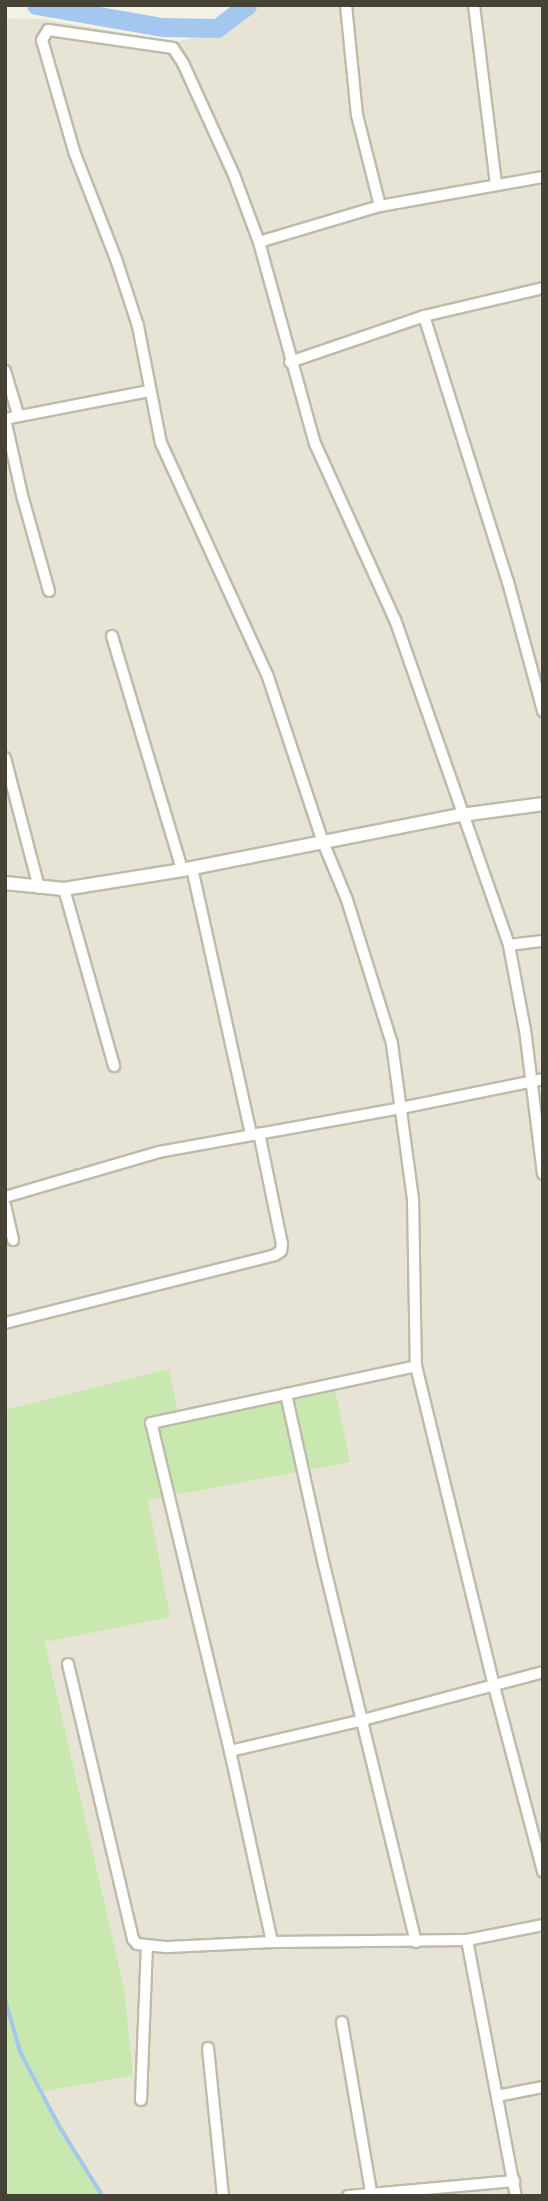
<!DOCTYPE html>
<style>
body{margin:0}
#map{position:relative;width:548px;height:2201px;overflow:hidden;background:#f4f2e7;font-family:"Work Sans",sans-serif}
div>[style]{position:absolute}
.residential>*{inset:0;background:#e8e4d5}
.green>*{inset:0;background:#c8e8b0}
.stream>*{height:3.5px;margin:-1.75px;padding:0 1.75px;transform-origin:1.75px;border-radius:1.75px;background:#a4c7f0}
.river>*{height:19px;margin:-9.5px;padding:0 9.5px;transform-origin:9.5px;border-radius:9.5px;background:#a4c7f0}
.roads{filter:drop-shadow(2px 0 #bfbbaa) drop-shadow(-2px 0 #bfbbaa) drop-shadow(0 2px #bfbbaa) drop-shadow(0 -2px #bfbbaa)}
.minor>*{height:10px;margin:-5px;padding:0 5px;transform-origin:5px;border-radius:5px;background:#fff}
.tertiary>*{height:12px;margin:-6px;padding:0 6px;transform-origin:6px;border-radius:6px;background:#fff}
span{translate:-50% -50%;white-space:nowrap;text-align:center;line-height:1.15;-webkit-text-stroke:6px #fff;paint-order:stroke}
.frame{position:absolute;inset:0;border:7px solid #474236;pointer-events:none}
</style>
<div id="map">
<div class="residential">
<i style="clip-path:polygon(258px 5px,543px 5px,543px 2196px,498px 2196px,497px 2193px,464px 2196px,104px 2196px,42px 2092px,133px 2074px,125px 1992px,45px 1641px,148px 1500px,350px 1461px,334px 1389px,179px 1422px,169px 1369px,5px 1410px,5px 18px,42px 19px,174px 42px,232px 30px)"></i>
</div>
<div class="green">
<i style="clip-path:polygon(169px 1369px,180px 1422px,335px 1389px,350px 1462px,148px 1500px,170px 1617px,45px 1642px,125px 1992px,133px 2075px,42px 2092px,104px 2196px,5px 2196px,5px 1410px)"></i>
</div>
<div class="stream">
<i style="left:5px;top:1998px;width:57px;rotate:73.8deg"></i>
<i style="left:21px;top:2053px;width:86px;rotate:62.2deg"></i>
<i style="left:61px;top:2129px;width:79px;rotate:57.9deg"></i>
</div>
<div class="river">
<i style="left:36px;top:5px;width:128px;rotate:9.9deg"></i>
<i style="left:162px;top:27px;width:55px;rotate:1deg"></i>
<i style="left:217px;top:28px;width:38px;rotate:-37deg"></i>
</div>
<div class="roads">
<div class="minor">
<i style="left:346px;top:5px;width:111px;rotate:84.3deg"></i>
<i style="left:357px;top:115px;width:94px;rotate:75.8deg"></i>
<i style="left:474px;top:5px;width:180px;rotate:83deg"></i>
<i style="left:259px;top:242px;width:126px;rotate:-16.6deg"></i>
<i style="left:380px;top:206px;width:166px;rotate:-10.1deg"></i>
<i style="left:424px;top:316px;width:279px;rotate:72.5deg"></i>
<i style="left:508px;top:582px;width:134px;rotate:74.8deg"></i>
<i style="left:290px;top:362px;width:142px;rotate:-18.9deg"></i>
<i style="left:424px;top:316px;width:122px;rotate:-13.2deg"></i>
<i style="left:5px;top:371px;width:45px;rotate:73.2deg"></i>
<i style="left:49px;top:591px;width:100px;rotate:-105.7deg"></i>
<i style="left:22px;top:495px;width:78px;rotate:-102.6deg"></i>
<i style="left:5px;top:419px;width:147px;rotate:-11deg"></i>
<i style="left:112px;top:636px;width:244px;rotate:73.3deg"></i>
<i style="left:5px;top:758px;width:134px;rotate:75.3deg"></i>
<i style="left:192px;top:868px;width:273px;rotate:77.5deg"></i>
<i style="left:64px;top:889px;width:184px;rotate:74.2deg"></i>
<i style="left:509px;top:945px;width:34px;rotate:-7deg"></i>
<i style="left:543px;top:1174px;width:145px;rotate:-97.1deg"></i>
<i style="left:525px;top:1030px;width:86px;rotate:-100.7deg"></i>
<i style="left:509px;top:945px;width:344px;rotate:-109.3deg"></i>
<i style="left:395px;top:620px;width:193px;rotate:-114.4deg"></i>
<i style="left:315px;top:444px;width:210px;rotate:-105.5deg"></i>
<i style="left:259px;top:242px;width:72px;rotate:-110.5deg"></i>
<i style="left:234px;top:175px;width:123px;rotate:-114.5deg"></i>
<i style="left:183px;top:63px;width:18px;rotate:-124deg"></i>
<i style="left:173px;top:48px;width:126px;rotate:-171.8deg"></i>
<i style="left:48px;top:30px;width:12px;rotate:121deg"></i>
<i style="left:42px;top:40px;width:119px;rotate:73.9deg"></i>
<i style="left:75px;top:154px;width:113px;rotate:68.7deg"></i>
<i style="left:116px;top:259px;width:71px;rotate:71.8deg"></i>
<i style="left:138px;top:326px;width:119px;rotate:78.9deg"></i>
<i style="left:161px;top:443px;width:257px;rotate:65.4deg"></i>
<i style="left:268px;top:677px;width:174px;rotate:71.6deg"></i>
<i style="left:323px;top:842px;width:63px;rotate:67.5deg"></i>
<i style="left:347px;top:900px;width:151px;rotate:72.6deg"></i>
<i style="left:392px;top:1044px;width:156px;rotate:82.3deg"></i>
<i style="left:413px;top:1199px;width:167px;rotate:89deg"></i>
<i style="left:416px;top:1366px;width:329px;rotate:76.3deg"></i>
<i style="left:494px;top:1686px;width:192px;rotate:75.2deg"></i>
<i style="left:5px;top:1197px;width:160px;rotate:-16.3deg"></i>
<i style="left:159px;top:1152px;width:246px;rotate:-10.3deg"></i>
<i style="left:401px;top:1108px;width:145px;rotate:-11.5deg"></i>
<i style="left:5px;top:1205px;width:36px;rotate:77deg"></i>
<i style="left:5px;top:1323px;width:278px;rotate:-14.1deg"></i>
<i style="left:275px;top:1255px;width:7px;rotate:-34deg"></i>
<i style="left:281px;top:1251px;width:7px;rotate:-82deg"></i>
<i style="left:282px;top:1244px;width:113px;rotate:-101.7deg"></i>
<i style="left:286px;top:1394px;width:175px;rotate:77.5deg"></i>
<i style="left:324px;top:1565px;width:388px;rotate:76.3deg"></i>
<i style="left:68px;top:1664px;width:283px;rotate:76.7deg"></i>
<i style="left:133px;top:1939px;width:6px;rotate:51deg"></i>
<i style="left:137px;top:1944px;width:31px;rotate:6deg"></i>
<i style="left:168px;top:1947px;width:104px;rotate:-2.8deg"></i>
<i style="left:272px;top:1942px;width:195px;rotate:-0.6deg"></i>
<i style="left:467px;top:1940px;width:77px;rotate:-11.2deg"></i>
<i style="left:230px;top:1751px;width:137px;rotate:-13.1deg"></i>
<i style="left:363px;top:1720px;width:186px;rotate:-14.9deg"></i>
<i style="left:467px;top:1940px;width:261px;rotate:79.2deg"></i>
<i style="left:272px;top:1942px;width:196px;rotate:-102.4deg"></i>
<i style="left:230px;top:1751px;width:337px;rotate:-103.5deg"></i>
<i style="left:151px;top:1423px;width:271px;rotate:-12.1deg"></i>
<i style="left:342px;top:2022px;width:172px;rotate:80.3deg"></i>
<i style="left:208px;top:2048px;width:149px;rotate:84.2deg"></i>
<i style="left:497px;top:2096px;width:47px;rotate:-11.1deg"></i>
<i style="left:141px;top:2100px;width:153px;rotate:-87.8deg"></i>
<i style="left:348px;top:2196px;width:167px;rotate:-5.2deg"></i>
</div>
<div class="tertiary">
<i style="left:5px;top:883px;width:59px;rotate:5.8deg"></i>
<i style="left:64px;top:889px;width:120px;rotate:-9.1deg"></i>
<i style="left:182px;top:870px;width:284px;rotate:-11.2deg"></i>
<i style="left:461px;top:815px;width:83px;rotate:-7.6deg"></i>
</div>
</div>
<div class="frame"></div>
</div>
